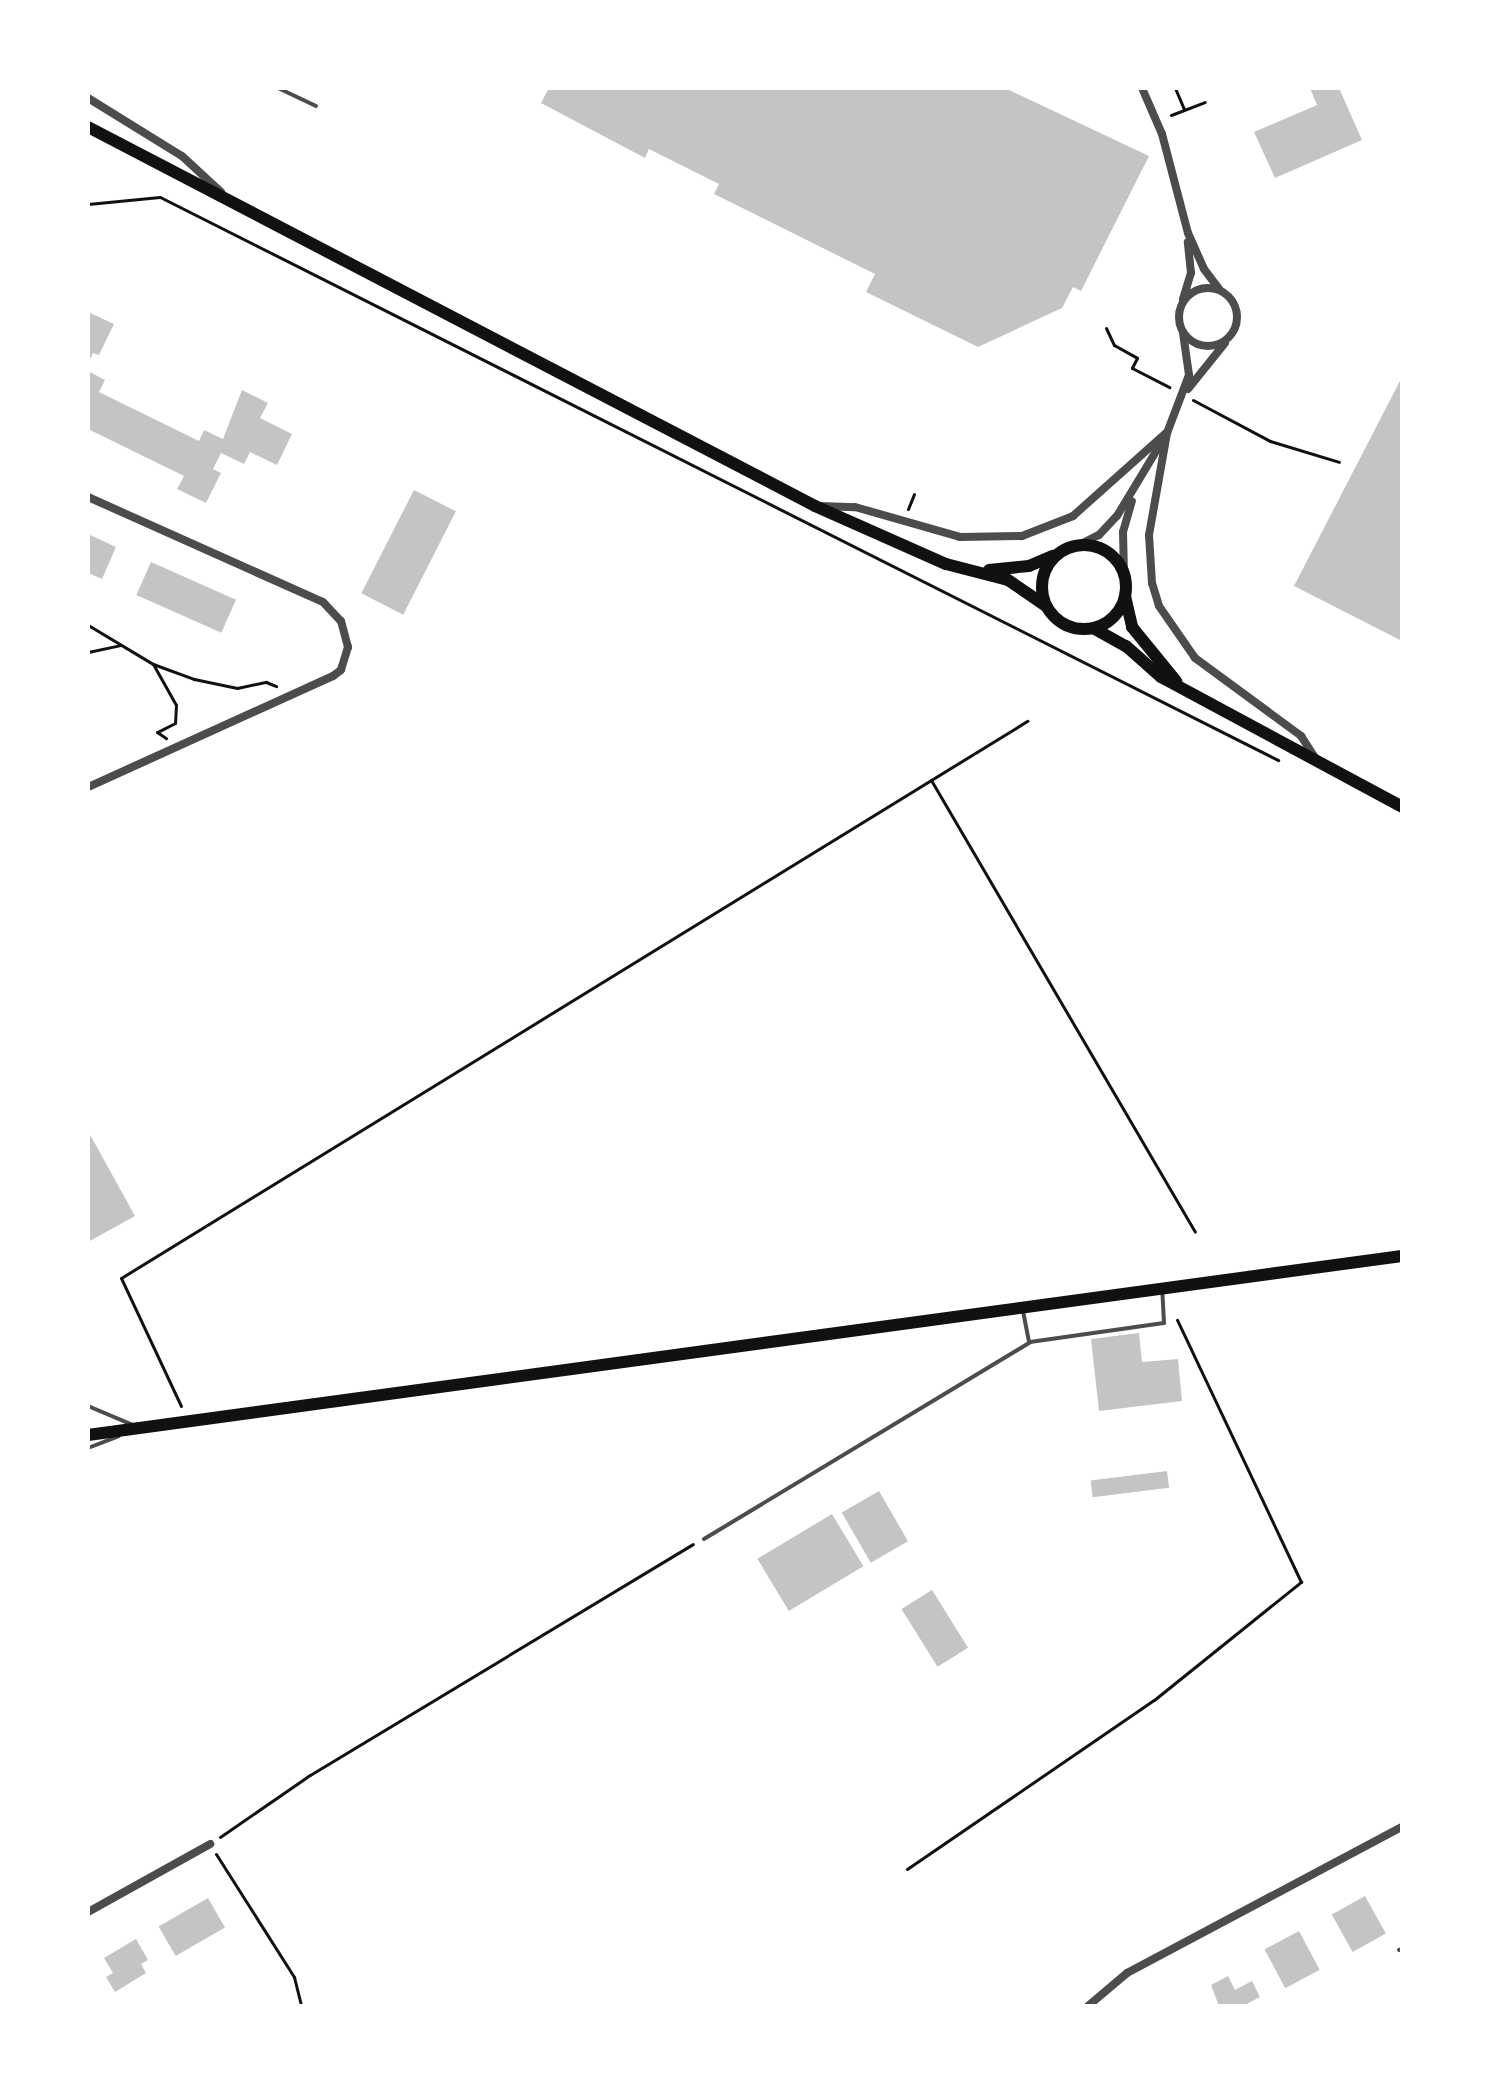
<!DOCTYPE html>
<style>
body{margin:0}
#map{position:relative;width:1490px;height:2094px;overflow:hidden;background:#fff;font-family:"Golos Text",sans-serif}
div>[style]{position:absolute}
.building>*{inset:0;background:#c4c4c4;transform-origin:0 0}
.path>*{height:3px;margin:-1.5px;padding:0 1.5px;transform-origin:1.5px;border-radius:1.5px;background:#111}
.service>*{height:4px;margin:-2px;padding:0 2px;transform-origin:2px;border-radius:2px;background:#4c4c4c}
.minor>*{height:8px;margin:-4px;padding:0 4px;transform-origin:4px;border-radius:4px;background:#4c4c4c}
.minor>.ring{margin:-4px;padding:0;box-sizing:content-box;background:none;border:8px solid #4c4c4c;border-radius:50%}
.secondary>*{height:12px;margin:-6px;padding:0 6px;transform-origin:6px;border-radius:6px;background:#111}
.secondary>.ring{margin:-6px;padding:0;box-sizing:content-box;background:none;border:12px solid #111;border-radius:50%}
.primary>*{height:12px;margin:-6px;padding:0 6px;transform-origin:6px;border-radius:6px;background:#111}
span{translate:-50% -50%;white-space:nowrap;text-align:center;line-height:1.15;-webkit-text-stroke:8px #fff;paint-order:stroke}
.frame{position:absolute;inset:0;border:90px solid #fff;pointer-events:none}
</style>
<div id="map">
<div class="building">
<i style="clip-path:polygon(549px 88px,1005px 88px,1149px 156px,1081px 291px,1073px 287px,1062px 308px,978px 347px,866px 292px,875px 274px,714px 194px,719px 184px,649px 149px,645px 158px,541px 103px)"></i>
<i style="clip-path:polygon(1310px 88px,1339px 88px,1362px 140px,1275px 178px,1254px 132px,1317px 105px)"></i>
<i style="clip-path:polygon(88px 312px,114px 324px,99px 355px,93px 353px,88px 363px)"></i>
<i style="clip-path:polygon(88px 371px,105px 380px,99px 392px,199px 441px,204px 430px,223px 439px,242px 390px,268px 403px,260px 418px,292px 434px,277px 465px,250px 452px,244px 464px,221px 453px,213px 469px,221px 473px,206px 503px,177px 489px,184px 476px,88px 429px)"></i>
<i style="clip-path:polygon(1402px 377px,1402px 641px,1294px 586px)"></i>
<i style="left:414px;top:490px;width:47px;height:116px;rotate:27deg"></i>
<i style="clip-path:polygon(88px 534px,116px 547px,102px 579px,88px 573px)"></i>
<i style="left:151px;top:562px;width:93px;height:36px;rotate:24deg"></i>
<i style="clip-path:polygon(88px 1131px,135px 1216px,88px 1242px)"></i>
<i style="clip-path:polygon(1139px 1333px,1142px 1362px,1178px 1359px,1182px 1401px,1099px 1411px,1091px 1339px)"></i>
<i style="left:1167px;top:1471px;width:17px;height:77px;rotate:83deg"></i>
<i style="left:879px;top:1491px;width:58px;height:43px;rotate:60deg"></i>
<i style="left:832px;top:1514px;width:61px;height:87px;rotate:59deg"></i>
<i style="left:932px;top:1590px;width:68px;height:36px;rotate:58deg"></i>
<i style="left:1365px;top:1896px;width:43px;height:38px;rotate:61deg"></i>
<i style="left:208px;top:1898px;width:34px;height:57px;rotate:60deg"></i>
<i style="left:1299px;top:1931px;width:44px;height:39px;rotate:62deg"></i>
<i style="clip-path:polygon(136px 1939px,148px 1960px,141px 1964px,146px 1973px,115px 1992px,106px 1977px,113px 1973px,104px 1958px)"></i>
<i style="clip-path:polygon(1228px 1976px,1235px 1990px,1252px 1981px,1260px 1997px,1243px 2006px,1219px 2006px,1211px 1985px)"></i>
</div>
<div class="path">
<i style="left:1175px;top:88px;width:23px;rotate:67deg"></i>
<i style="left:1171px;top:115px;width:36px;rotate:-21deg"></i>
<i style="left:88px;top:204px;width:72px;rotate:-5.6deg"></i>
<i style="left:160px;top:197px;width:1252px;rotate:26.73deg"></i>
<i style="left:1106px;top:328px;width:19px;rotate:65deg"></i>
<i style="left:1114px;top:345px;width:26px;rotate:29deg"></i>
<i style="left:1137px;top:358px;width:11px;rotate:117deg"></i>
<i style="left:1132px;top:368px;width:42px;rotate:27.2deg"></i>
<i style="left:1193px;top:400px;width:87px;rotate:28deg"></i>
<i style="left:1270px;top:441px;width:72px;rotate:16.9deg"></i>
<i style="left:908px;top:509px;width:16px;rotate:-68deg"></i>
<i style="left:88px;top:625px;width:76px;rotate:31deg"></i>
<i style="left:153px;top:664px;width:44px;rotate:20.1deg"></i>
<i style="left:194px;top:679px;width:44px;rotate:11.8deg"></i>
<i style="left:237px;top:688px;width:30px;rotate:-12deg"></i>
<i style="left:266px;top:682px;width:11px;rotate:22deg"></i>
<i style="left:88px;top:652px;width:33px;rotate:-12deg"></i>
<i style="left:153px;top:664px;width:47px;rotate:60.7deg"></i>
<i style="left:176px;top:705px;width:18px;rotate:93deg"></i>
<i style="left:175px;top:723px;width:20px;rotate:153deg"></i>
<i style="left:157px;top:732px;width:11px;rotate:34deg"></i>
<i style="left:931px;top:780px;width:523px;rotate:59.71deg"></i>
<i style="left:181px;top:1406px;width:141px;rotate:-115.1deg"></i>
<i style="left:121px;top:1278px;width:1064px;rotate:-31.58deg"></i>
<i style="left:220px;top:1837px;width:109px;rotate:-34.6deg"></i>
<i style="left:310px;top:1775px;width:447px;rotate:-31.1deg"></i>
<i style="left:216px;top:1854px;width:146px;rotate:57.6deg"></i>
<i style="left:294px;top:1977px;width:30px;rotate:76deg"></i>
<i style="left:907px;top:1869px;width:299px;rotate:-34.4deg"></i>
<i style="left:1154px;top:1700px;width:189px;rotate:-38.8deg"></i>
<i style="left:1301px;top:1582px;width:290px;rotate:-115.3deg"></i>
</div>
<div class="service">
<i style="left:278px;top:88px;width:42px;rotate:25.3deg"></i>
<i style="left:1023px;top:1311px;width:31px;rotate:79deg"></i>
<i style="left:88px;top:1406px;width:49px;rotate:22.9deg"></i>
<i style="left:88px;top:1448px;width:33px;rotate:-21deg"></i>
<i style="left:704px;top:1539px;width:381px;rotate:-31.1deg"></i>
<i style="left:1030px;top:1342px;width:135px;rotate:-8.1deg"></i>
<i style="left:1164px;top:1323px;width:33px;rotate:-93deg"></i>
<i style="left:1399px;top:1950px;width:3px;rotate:-18deg"></i>
</div>
<div class="minor">
<i style="left:1142px;top:88px;width:50px;rotate:66.5deg"></i>
<i style="left:1162px;top:134px;width:102px;rotate:75.3deg"></i>
<i style="left:1188px;top:233px;width:39px;rotate:66deg"></i>
<i style="left:1204px;top:269px;width:26px;rotate:53deg"></i>
<i style="left:88px;top:98px;width:110px;rotate:31.7deg"></i>
<i style="left:182px;top:156px;width:53px;rotate:42.7deg"></i>
<i class="ring" style="left:1179px;top:288px;width:50px;height:50px"></i>
<i style="left:1183px;top:299px;width:27px;rotate:-73deg"></i>
<i style="left:1191px;top:273px;width:31px;rotate:-96deg"></i>
<i style="left:1188px;top:389px;width:59px;rotate:-51.2deg"></i>
<i style="left:1167px;top:433px;width:104px;rotate:100deg"></i>
<i style="left:1149px;top:535px;width:48px;rotate:86.4deg"></i>
<i style="left:1152px;top:583px;width:24px;rotate:73deg"></i>
<i style="left:1159px;top:606px;width:63px;rotate:55.3deg"></i>
<i style="left:1195px;top:658px;width:132px;rotate:36.3deg"></i>
<i style="left:1301px;top:736px;width:27px;rotate:57deg"></i>
<i style="left:88px;top:497px;width:257px;rotate:24.1deg"></i>
<i style="left:323px;top:602px;width:26px;rotate:47deg"></i>
<i style="left:341px;top:621px;width:27px;rotate:75deg"></i>
<i style="left:348px;top:647px;width:24px;rotate:107deg"></i>
<i style="left:341px;top:670px;width:10px;rotate:143deg"></i>
<i style="left:333px;top:676px;width:269px;rotate:155.6deg"></i>
<i style="left:820px;top:506px;width:35px;rotate:2deg"></i>
<i style="left:855px;top:507px;width:109px;rotate:15.9deg"></i>
<i style="left:960px;top:537px;width:62px;rotate:-0.9deg"></i>
<i style="left:1022px;top:536px;width:55px;rotate:-21.4deg"></i>
<i style="left:1073px;top:516px;width:125px;rotate:-41.7deg"></i>
<i style="left:1077px;top:546px;width:25px;rotate:-27deg"></i>
<i style="left:1099px;top:535px;width:26px;rotate:-47deg"></i>
<i style="left:1117px;top:516px;width:97px;rotate:-58.9deg"></i>
<i style="left:1167px;top:433px;width:62px;rotate:-69.2deg"></i>
<i style="left:1189px;top:375px;width:42px;rotate:-98.1deg"></i>
<i style="left:1124px;top:575px;width:43px;rotate:-91.3deg"></i>
<i style="left:1123px;top:532px;width:32px;rotate:-74deg"></i>
<i style="left:88px;top:1912px;width:140px;rotate:-29.1deg"></i>
<i style="left:1088px;top:2006px;width:51px;rotate:-40.2deg"></i>
<i style="left:1127px;top:1973px;width:311px;rotate:-28deg"></i>
</div>
<div class="secondary">
<i style="left:88px;top:127px;width:820px;rotate:27.53deg"></i>
<i style="left:815px;top:506px;width:143px;rotate:23.9deg"></i>
<i style="left:946px;top:564px;width:64px;rotate:14.5deg"></i>
<i style="left:1008px;top:580px;width:46px;rotate:34.4deg"></i>
<i class="ring" style="left:1042px;top:545px;width:72px;height:72px"></i>
<i style="left:989px;top:570px;width:40px;rotate:-5.7deg"></i>
<i style="left:1029px;top:566px;width:26px;rotate:-23deg"></i>
<i style="left:1125px;top:596px;width:32px;rotate:77deg"></i>
<i style="left:1132px;top:627px;width:70px;rotate:50.8deg"></i>
<i style="left:1093px;top:628px;width:38px;rotate:29deg"></i>
<i style="left:1126px;top:646px;width:47px;rotate:41.5deg"></i>
<i style="left:1161px;top:677px;width:274px;rotate:28.3deg"></i>
</div>
<div class="primary">
<i style="left:88px;top:1435px;width:1326px;rotate:-7.76deg"></i>
</div>
<div class="frame"></div>
</div>
